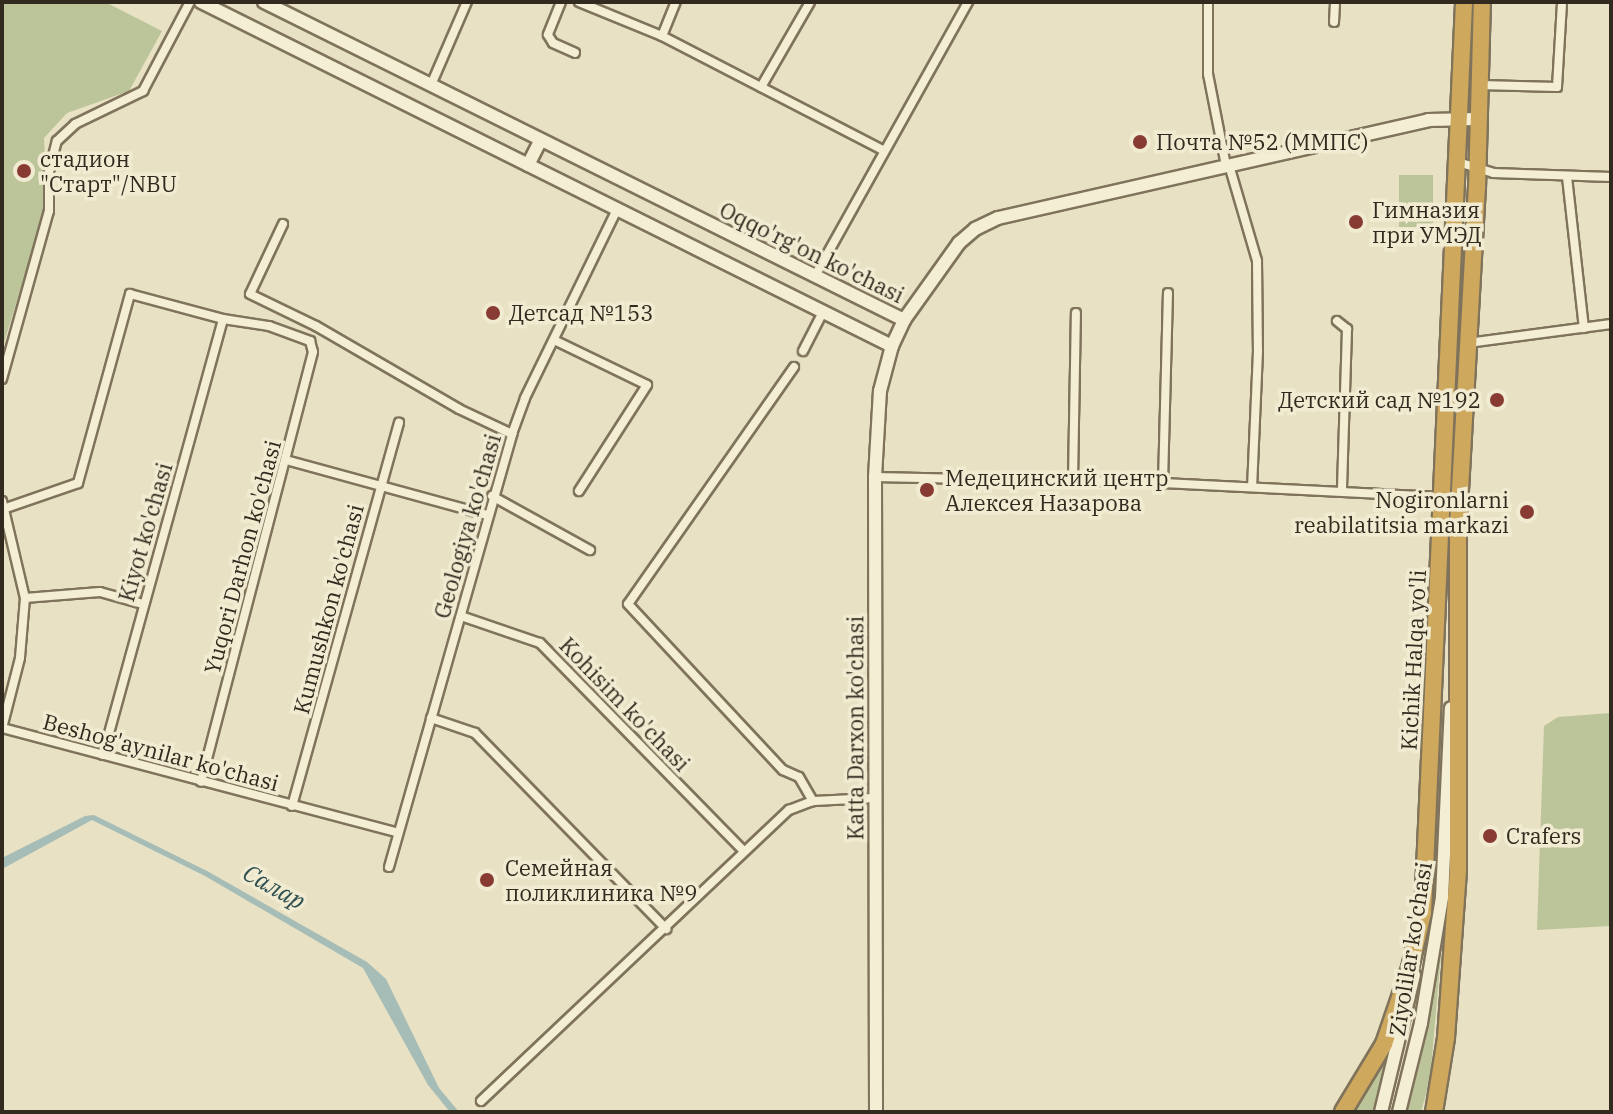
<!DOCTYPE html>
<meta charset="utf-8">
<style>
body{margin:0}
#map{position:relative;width:1613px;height:1114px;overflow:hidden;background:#e8e1c3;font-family:"IBM Plex Serif",serif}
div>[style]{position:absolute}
.green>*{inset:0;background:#bbc599;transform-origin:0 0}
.water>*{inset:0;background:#a5bcb7}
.roads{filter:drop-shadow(2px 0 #80735c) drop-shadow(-2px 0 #80735c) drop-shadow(0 2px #80735c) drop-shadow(0 -2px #80735c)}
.street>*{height:8px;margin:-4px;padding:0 4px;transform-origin:4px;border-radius:4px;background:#f4eed5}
.secondary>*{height:12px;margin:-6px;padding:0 6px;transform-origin:6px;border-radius:6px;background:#f4eed5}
.highway>*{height:16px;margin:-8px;padding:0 8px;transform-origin:8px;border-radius:8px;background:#cea85d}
.dots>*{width:22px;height:22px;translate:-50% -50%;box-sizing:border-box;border:4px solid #f1ebd2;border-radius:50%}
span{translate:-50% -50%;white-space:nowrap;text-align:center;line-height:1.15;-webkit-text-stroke:7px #f1ebd2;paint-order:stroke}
.poi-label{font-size:22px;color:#322a1e}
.left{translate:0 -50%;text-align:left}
.right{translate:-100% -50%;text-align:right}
.street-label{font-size:22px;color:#322a1e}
.water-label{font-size:24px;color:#2f4f50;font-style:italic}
.frame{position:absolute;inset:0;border:4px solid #322a1e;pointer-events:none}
</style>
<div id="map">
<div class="green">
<i style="clip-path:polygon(2px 2px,105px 2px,162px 31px,129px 91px,67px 113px,44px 138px,47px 204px,2px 349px)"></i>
<i style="left:1399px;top:175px;width:34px;height:52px"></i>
<i style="clip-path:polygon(1611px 713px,1611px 926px,1537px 930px,1544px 726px,1558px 717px)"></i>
<i style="clip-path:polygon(1441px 955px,1430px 1079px,1421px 1112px,1407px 1112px)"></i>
<i style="clip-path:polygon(1388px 1056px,1373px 1112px,1355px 1112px,1386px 1057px)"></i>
</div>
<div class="water">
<i style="clip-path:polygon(94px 815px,207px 871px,367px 962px,386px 979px,439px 1088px,459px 1112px,450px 1112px,428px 1085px,363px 968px,205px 876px,92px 820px,2px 869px,2px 858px,85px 816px)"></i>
</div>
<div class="roads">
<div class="street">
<i style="left:561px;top:2px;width:35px;rotate:112deg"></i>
<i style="left:548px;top:35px;width:9px;rotate:58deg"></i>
<i style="left:553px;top:43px;width:24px;rotate:24deg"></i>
<i style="left:579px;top:2px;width:90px;rotate:22.3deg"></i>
<i style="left:662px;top:36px;width:249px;rotate:27.3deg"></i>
<i style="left:1208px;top:2px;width:72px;rotate:90deg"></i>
<i style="left:1208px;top:74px;width:94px;rotate:78.9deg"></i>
<i style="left:1334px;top:22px;width:20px;rotate:-87deg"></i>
<i style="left:662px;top:36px;width:37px;rotate:-68deg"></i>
<i style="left:431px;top:85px;width:90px;rotate:-66.6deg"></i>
<i style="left:1480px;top:85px;width:77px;rotate:1.5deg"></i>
<i style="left:1557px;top:87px;width:85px;rotate:-86.6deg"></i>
<i style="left:761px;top:87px;width:98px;rotate:-60deg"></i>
<i style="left:1458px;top:162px;width:37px;rotate:17deg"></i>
<i style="left:1493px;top:173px;width:118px;rotate:1.9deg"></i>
<i style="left:1229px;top:165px;width:100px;rotate:73.7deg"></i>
<i style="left:1257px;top:261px;width:90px;rotate:89.4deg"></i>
<i style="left:1258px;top:351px;width:135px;rotate:92.5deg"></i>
<i style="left:1567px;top:177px;width:152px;rotate:83.6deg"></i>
<i style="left:283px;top:224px;width:77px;rotate:115.2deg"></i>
<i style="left:250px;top:294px;width:73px;rotate:25.9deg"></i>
<i style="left:316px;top:326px;width:165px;rotate:30.1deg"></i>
<i style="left:459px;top:409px;width:59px;rotate:25.3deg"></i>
<i style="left:815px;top:276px;width:314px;rotate:-60.8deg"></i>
<i style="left:1337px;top:321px;width:13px;rotate:39deg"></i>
<i style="left:1347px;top:329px;width:161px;rotate:91.8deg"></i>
<i style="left:554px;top:340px;width:103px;rotate:25.8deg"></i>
<i style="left:647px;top:385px;width:126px;rotate:122.7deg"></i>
<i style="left:1468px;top:343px;width:144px;rotate:-7.6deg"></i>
<i style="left:803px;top:351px;width:44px;rotate:-62.9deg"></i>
<i style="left:794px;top:367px;width:289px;rotate:125deg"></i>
<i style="left:628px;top:604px;width:227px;rotate:47deg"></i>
<i style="left:783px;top:770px;width:17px;rotate:24deg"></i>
<i style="left:799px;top:777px;width:28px;rotate:60deg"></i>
<i style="left:2px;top:379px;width:174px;rotate:-74.4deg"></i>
<i style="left:49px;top:211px;width:39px;rotate:-90deg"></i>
<i style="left:49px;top:172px;width:32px;rotate:-76deg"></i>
<i style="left:57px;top:141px;width:25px;rotate:-43deg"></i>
<i style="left:75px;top:124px;width:76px;rotate:-25.9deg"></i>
<i style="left:143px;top:91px;width:101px;rotate:-62.2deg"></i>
<i style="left:286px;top:460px;width:208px;rotate:15.3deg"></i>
<i style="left:875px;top:477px;width:288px;rotate:1.2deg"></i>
<i style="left:1163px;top:483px;width:278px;rotate:2.9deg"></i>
<i style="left:1073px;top:480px;width:167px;rotate:-89deg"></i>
<i style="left:1163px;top:483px;width:190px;rotate:-88.5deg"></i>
<i style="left:492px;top:496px;width:112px;rotate:28.9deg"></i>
<i style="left:2px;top:501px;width:100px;rotate:76.7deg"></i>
<i style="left:25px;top:598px;width:60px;rotate:94.8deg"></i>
<i style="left:20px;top:658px;width:72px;rotate:104.4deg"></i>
<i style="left:2px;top:728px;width:408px;rotate:14.8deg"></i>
<i style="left:6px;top:508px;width:76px;rotate:-19.1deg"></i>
<i style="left:78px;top:483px;width:196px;rotate:-74.6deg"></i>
<i style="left:130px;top:294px;width:96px;rotate:15deg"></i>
<i style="left:223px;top:319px;width:47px;rotate:8.7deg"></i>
<i style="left:269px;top:326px;width:44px;rotate:20.1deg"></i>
<i style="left:310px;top:341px;width:11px;rotate:75deg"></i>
<i style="left:313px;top:352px;width:444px;rotate:104.6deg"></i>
<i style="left:25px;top:598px;width:75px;rotate:-4.6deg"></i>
<i style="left:100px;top:592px;width:45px;rotate:15.6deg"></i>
<i style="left:461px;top:616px;width:83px;rotate:18.9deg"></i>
<i style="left:540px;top:643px;width:291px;rotate:45.6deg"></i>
<i style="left:431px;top:718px;width:46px;rotate:18.8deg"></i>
<i style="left:475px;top:733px;width:274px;rotate:45.7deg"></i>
<i style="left:103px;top:755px;width:452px;rotate:-74.6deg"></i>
<i style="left:292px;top:806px;width:398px;rotate:-74.4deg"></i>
<i style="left:389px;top:867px;width:450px;rotate:-74.1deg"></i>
<i style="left:512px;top:434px;width:38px;rotate:-70deg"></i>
<i style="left:525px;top:398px;width:210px;rotate:-64deg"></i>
<i style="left:481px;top:1101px;width:424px;rotate:-43.4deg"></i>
<i style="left:789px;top:810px;width:26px;rotate:-21deg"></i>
<i style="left:813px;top:801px;width:61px;rotate:-2.8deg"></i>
</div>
<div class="secondary">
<i style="left:201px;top:2px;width:772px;rotate:26.47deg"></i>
<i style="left:264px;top:2px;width:715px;rotate:26.42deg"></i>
<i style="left:528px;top:165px;width:28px;rotate:-63deg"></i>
<i style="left:876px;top:1112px;width:635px;rotate:-90.09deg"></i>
<i style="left:875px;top:477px;width:86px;rotate:-86.7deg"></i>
<i style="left:880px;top:391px;width:47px;rotate:-75.1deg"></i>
<i style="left:892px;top:346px;width:29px;rotate:-65deg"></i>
<i style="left:904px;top:320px;width:95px;rotate:-54.5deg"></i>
<i style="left:959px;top:243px;width:21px;rotate:-41deg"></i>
<i style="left:975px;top:229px;width:25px;rotate:-26deg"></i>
<i style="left:998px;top:218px;width:441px;rotate:-12.8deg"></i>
<i style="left:1428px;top:120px;width:50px;rotate:-1.1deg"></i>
<i style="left:1381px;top:1112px;width:141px;rotate:-76.5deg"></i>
<i style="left:1399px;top:1112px;width:92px;rotate:-76.1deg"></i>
<i style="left:1421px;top:1023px;width:128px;rotate:-80.5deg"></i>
<i style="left:1442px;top:897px;width:189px;rotate:-87.3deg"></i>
</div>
<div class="highway">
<i style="left:1343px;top:1112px;width:79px;rotate:-58.9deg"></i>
<i style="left:1384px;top:1044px;width:80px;rotate:-71.1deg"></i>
<i style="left:1410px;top:968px;width:57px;rotate:-76.7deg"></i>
<i style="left:1423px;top:913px;width:912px;rotate:-87.42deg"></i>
<i style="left:1434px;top:1112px;width:75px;rotate:-80.8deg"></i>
<i style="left:1446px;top:1038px;width:168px;rotate:-85.9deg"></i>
<i style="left:1458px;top:870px;width:344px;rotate:-90deg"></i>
<i style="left:1458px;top:526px;width:338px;rotate:-86.8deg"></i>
<i style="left:1477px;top:189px;width:187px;rotate:-88.5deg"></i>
</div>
</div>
<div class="dots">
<i style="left:1140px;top:142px;background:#883b33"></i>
<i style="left:24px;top:171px;background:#883b33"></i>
<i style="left:1356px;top:222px;background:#883b33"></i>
<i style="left:493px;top:313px;background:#883b33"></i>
<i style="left:1497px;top:400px;background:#883b33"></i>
<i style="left:927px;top:490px;background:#883b33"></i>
<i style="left:1527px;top:512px;background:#883b33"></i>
<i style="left:1490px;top:836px;background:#883b33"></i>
<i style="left:487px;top:880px;background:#883b33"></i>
</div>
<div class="poi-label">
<span class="left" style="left:1156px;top:142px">Почта №52 (ММПС)</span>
<span class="left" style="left:40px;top:171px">стадион<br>"Старт"/NBU</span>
<span class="left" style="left:1372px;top:222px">Гимназия<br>при УМЭД</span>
<span class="left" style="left:509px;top:313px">Детсад №153</span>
<span class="right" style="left:1481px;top:400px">Детский сад №192</span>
<span class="left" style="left:945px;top:490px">Медецинский центр<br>Алексея Назарова</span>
<span class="right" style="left:1509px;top:512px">Nogironlarni<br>reabilatitsia markazi</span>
<span class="left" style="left:1506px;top:836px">Crafers</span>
<span class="left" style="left:505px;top:880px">Семейная<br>поликлиника №9</span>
</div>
<div class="street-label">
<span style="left:812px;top:252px;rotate:26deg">Oqqo'rg'on ko'chasi</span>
<span style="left:467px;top:526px;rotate:-74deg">Geologiya ko'chasi</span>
<span style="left:145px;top:532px;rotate:-74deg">Kiyot ko'chasi</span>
<span style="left:242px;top:557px;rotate:-75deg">Yuqori Darhon ko'chasi</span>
<span style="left:328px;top:609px;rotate:-75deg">Kumushkon ko'chasi</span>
<span style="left:1413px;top:660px;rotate:-87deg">Kichik Halqa yo'li</span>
<span style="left:625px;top:704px;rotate:46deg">Kohisim ko'chasi</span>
<span style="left:855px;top:728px;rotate:-90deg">Katta Darxon ko'chasi</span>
<span style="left:161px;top:752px;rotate:15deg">Beshog'aynilar ko'chasi</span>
<span style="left:1410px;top:949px;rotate:-81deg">Ziyolilar ko'chasi</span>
</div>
<div class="water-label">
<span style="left:274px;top:887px;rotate:29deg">Салар</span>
</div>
<div class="frame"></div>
</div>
